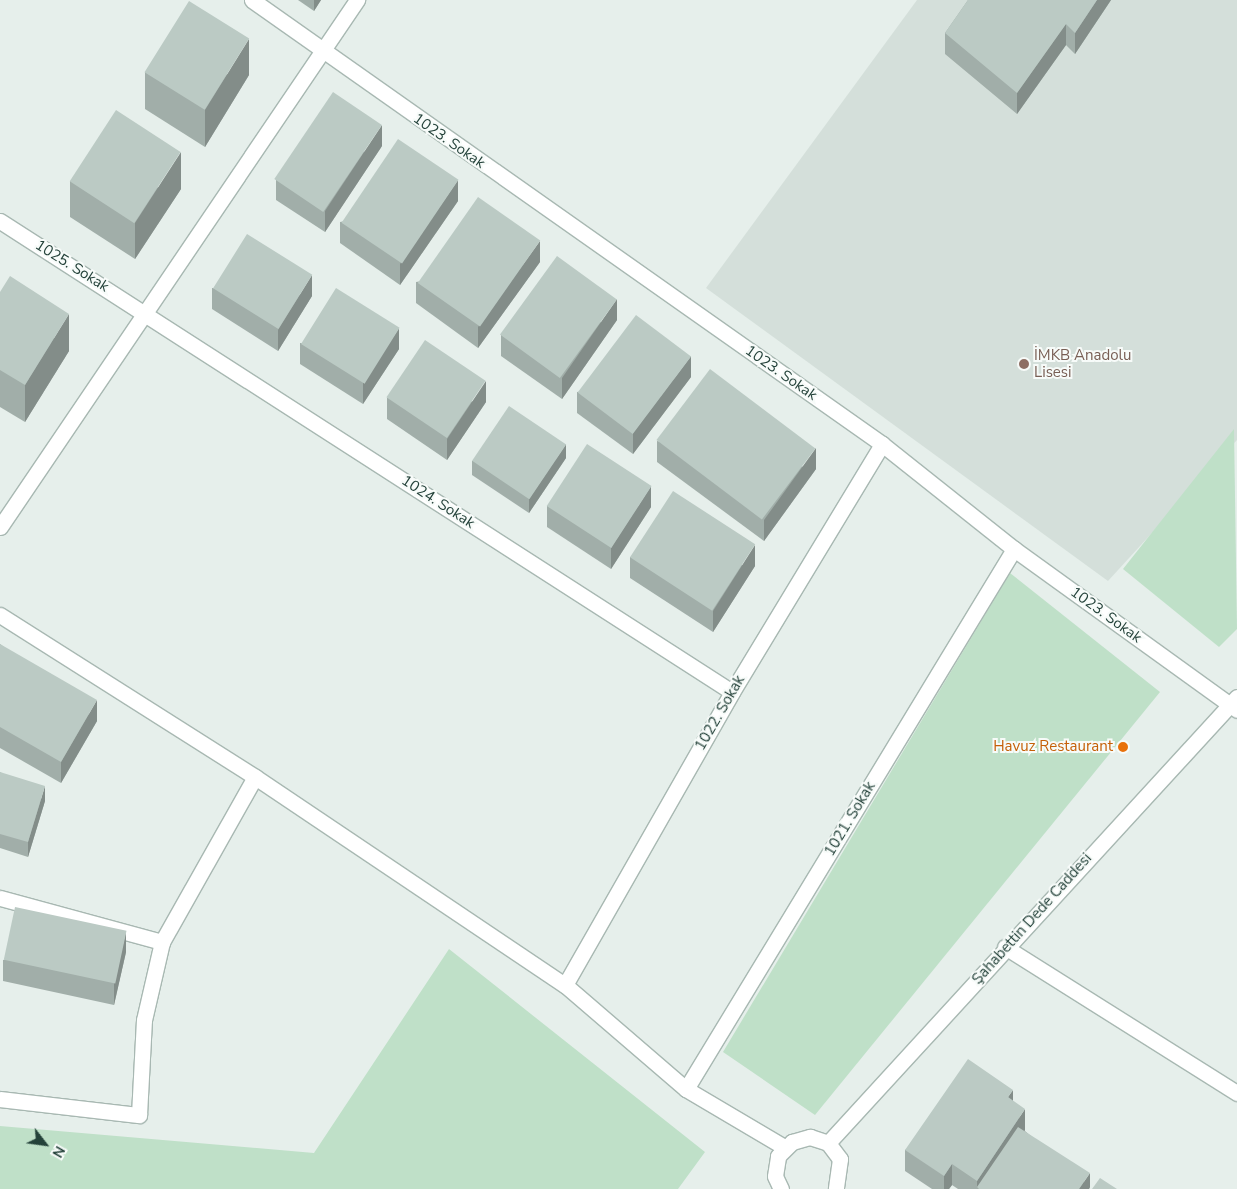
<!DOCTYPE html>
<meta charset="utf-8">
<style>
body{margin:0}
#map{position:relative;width:1237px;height:1189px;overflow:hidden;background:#e6efeb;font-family:"Nunito Sans",sans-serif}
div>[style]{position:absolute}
.built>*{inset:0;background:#d4dfda}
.green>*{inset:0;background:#bfe0c8}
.roads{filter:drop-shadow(1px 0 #a8b8b2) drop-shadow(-1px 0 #a8b8b2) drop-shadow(0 1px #a8b8b2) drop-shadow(0 -1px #a8b8b2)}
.street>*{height:15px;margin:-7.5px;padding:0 7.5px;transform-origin:7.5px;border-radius:7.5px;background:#fff}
.secondary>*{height:15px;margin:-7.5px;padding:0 7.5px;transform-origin:7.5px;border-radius:7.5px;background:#fff}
.wall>*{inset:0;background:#a1aea9}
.shaded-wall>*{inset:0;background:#838d89}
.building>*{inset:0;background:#bbcac4;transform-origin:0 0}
.dots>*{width:14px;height:14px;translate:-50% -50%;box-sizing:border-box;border:2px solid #f7fbf9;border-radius:50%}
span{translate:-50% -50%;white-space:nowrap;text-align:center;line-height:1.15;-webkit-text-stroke:4px #f7fbf9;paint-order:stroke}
.street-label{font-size:15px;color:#24423a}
.education-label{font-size:15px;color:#785e54}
.left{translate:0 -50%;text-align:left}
.food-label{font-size:15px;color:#c56008}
.right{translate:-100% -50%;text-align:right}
.north{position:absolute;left:20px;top:1119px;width:50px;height:50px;-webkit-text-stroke:4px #f7fbf9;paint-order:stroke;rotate:120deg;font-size:14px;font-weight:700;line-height:20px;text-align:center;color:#24423a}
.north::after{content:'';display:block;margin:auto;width:18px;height:22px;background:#24423a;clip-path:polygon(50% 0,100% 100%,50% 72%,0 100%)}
</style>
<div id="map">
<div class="built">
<i style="clip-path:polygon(917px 0,1237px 0,1237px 440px,1108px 581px,706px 288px)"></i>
</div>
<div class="green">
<i style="clip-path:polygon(1234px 429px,1237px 629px,1219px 647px,1123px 569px)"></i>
<i style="clip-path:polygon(1010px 573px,1160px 692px,815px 1115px,723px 1052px)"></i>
<i style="clip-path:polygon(449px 949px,705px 1152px,678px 1189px,0 1189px,0 1126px,314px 1153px)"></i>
</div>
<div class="roads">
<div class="street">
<i style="left:252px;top:0;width:771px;rotate:35.17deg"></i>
<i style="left:882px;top:444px;width:169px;rotate:38.5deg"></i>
<i style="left:1014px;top:549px;width:275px;rotate:35.8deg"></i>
<i style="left:0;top:221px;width:870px;rotate:32.76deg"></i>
<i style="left:0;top:527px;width:637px;rotate:-55.89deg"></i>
<i style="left:0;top:615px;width:302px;rotate:32.4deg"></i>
<i style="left:255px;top:777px;width:373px;rotate:33.9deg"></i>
<i style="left:565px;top:985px;width:160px;rotate:40.7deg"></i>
<i style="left:686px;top:1089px;width:114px;rotate:30.6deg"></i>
<i style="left:0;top:898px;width:168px;rotate:15.2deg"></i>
<i style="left:1005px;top:947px;width:274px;rotate:32.2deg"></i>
<i style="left:565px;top:985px;width:337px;rotate:-60.3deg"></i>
<i style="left:732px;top:692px;width:290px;rotate:-58.8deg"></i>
<i style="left:686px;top:1089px;width:632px;rotate:-58.73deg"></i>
<i style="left:0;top:1099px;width:140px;rotate:6.6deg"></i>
<i style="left:139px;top:1115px;width:95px;rotate:-87deg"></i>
<i style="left:144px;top:1020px;width:80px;rotate:-77deg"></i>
<i style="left:162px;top:942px;width:189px;rotate:-60.6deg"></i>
</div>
<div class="secondary">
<i style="left:828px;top:1143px;width:605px;rotate:-47.48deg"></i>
<i style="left:781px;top:1189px;width:14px;rotate:-115deg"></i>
<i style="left:775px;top:1176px;width:20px;rotate:-81deg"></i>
<i style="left:778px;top:1156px;width:20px;rotate:-45deg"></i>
<i style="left:792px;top:1142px;width:19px;rotate:-16deg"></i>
<i style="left:810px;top:1137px;width:19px;rotate:18deg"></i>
<i style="left:828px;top:1143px;width:20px;rotate:53deg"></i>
<i style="left:840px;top:1159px;width:30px;rotate:98deg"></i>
</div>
</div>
<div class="wall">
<i style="clip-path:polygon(298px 0,321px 0,314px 11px)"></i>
<i style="clip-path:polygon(968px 0,1111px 0,1075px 54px,1066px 45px,1017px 114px,945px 54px,945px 33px)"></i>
<i style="clip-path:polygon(145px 72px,249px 75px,205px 147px,145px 109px)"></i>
<i style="clip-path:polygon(382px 146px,325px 232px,276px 200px,276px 180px)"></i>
<i style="clip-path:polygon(70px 181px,181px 189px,135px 259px,70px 217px)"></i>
<i style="clip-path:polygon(458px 201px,400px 285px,340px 243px,340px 222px)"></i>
<i style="clip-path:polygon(540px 262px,478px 348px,416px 303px,416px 282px)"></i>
<i style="clip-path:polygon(212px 288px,312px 296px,278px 351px,212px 309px)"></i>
<i style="clip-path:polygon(0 292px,69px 351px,25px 422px,0 407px)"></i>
<i style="clip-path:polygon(617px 320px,562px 399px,501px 356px,501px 335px)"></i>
<i style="clip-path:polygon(300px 343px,399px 349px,363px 404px,300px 364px)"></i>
<i style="clip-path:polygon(691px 377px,633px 454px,577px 413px,577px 392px)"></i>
<i style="clip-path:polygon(387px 398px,486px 402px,447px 460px,387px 419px)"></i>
<i style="clip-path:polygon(657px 441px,816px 469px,764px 541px,657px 462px)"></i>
<i style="clip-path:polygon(566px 458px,529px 513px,472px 475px,472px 461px)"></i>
<i style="clip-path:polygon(547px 506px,651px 507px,611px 569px,547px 527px)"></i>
<i style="clip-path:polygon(630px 557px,755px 566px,713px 632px,630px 578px)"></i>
<i style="clip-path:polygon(0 644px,97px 721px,61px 783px,0 748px)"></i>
<i style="clip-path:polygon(0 772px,45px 801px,28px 857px,0 848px)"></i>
<i style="clip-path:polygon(126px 952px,114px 1005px,3px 981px,3px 960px)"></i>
<i style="clip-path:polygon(1013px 1101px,1025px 1131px,1090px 1187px,1089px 1189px,958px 1189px,952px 1185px,949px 1189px,932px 1189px,905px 1171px,905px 1150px)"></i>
</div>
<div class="shaded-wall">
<i style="clip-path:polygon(314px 0,321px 0,314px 11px)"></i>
<i style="clip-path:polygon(1097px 0,1111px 0,1075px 54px,1075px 33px)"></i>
<i style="clip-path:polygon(1066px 24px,1066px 45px,1017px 114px,1017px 93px)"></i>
<i style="clip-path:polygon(249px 39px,249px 75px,205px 147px,205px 110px)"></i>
<i style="clip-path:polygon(382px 125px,382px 146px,325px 232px,325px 211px)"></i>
<i style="clip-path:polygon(181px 152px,181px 189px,135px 259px,135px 223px)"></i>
<i style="clip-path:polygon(458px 180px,458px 201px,400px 285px,400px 264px)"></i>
<i style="clip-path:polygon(540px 241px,540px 262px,478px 348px,478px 327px)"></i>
<i style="clip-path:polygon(312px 275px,312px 296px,278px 351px,278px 330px)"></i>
<i style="clip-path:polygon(617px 299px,617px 320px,562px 399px,562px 378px)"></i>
<i style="clip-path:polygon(69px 314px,69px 351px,25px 422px,25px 385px)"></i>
<i style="clip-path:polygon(399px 328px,399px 349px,363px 404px,363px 383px)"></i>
<i style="clip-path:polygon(691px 356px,691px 377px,633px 454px,633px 433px)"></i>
<i style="clip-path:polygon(486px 381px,486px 402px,447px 460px,447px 439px)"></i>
<i style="clip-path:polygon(566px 444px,566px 458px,529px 513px,529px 499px)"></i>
<i style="clip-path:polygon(816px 448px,816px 469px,764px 541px,764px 520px)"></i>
<i style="clip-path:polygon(651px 486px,651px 507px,611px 569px,611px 548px)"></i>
<i style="clip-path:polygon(755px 545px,755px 566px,713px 632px,713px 611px)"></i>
<i style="clip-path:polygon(97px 700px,97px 721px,61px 783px,61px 762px)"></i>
<i style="clip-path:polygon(45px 786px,45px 801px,28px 857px,28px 842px)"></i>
<i style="clip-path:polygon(126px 931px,126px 952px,114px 1005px,114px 984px)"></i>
<i style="clip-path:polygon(1013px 1090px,1013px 1111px,1008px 1097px)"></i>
<i style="clip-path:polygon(1025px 1109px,1025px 1130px,985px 1189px,977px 1187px,977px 1181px)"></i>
<i style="clip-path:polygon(952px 1164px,952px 1185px,949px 1189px,944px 1189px,944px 1176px)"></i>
<i style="clip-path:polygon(1090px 1173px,1090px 1187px,1089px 1189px,1079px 1189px)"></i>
</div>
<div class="building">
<i style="clip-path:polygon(968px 0,1097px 0,1075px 33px,1066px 24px,1017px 93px,945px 33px)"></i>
<i style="left:189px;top:1px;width:71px;height:84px;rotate:32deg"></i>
<i style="left:333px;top:92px;width:59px;height:105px;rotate:34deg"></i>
<i style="left:116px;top:110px;width:77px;height:85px;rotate:33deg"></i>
<i style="left:398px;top:139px;width:73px;height:101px;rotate:34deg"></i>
<i style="left:478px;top:197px;width:76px;height:105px;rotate:35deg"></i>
<i style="left:247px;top:234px;width:77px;height:64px;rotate:32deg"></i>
<i style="left:557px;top:256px;width:74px;height:97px;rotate:36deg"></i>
<i style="clip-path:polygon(10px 276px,69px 314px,25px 385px,0 370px,0 292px)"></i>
<i style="left:336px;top:288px;width:75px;height:66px;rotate:32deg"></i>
<i style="left:636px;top:315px;width:69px;height:97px;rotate:37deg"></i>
<i style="left:425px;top:340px;width:73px;height:69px;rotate:34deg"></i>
<i style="left:710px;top:369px;width:132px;height:89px;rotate:37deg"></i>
<i style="left:509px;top:406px;width:69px;height:66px;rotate:34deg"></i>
<i style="left:587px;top:444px;width:77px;height:74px;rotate:33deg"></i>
<i style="left:673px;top:491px;width:98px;height:79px;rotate:33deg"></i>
<i style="clip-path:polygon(0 644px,97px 700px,61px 762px,0 727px)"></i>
<i style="clip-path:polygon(0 772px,45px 786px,28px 842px,0 834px)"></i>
<i style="left:15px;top:907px;width:114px;height:54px;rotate:12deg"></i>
<i style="clip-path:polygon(968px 1059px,1013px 1090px,1008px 1097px,1025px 1109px,977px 1181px,952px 1164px,944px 1176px,905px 1150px)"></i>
<i style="clip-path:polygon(1018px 1127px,1090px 1173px,1079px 1189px,979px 1189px,977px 1187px)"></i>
<i style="clip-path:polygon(1100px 1178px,1117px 1189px,1092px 1189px)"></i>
</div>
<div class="dots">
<i style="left:1024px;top:364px;background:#8d6e63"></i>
<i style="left:1123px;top:747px;background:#e8710a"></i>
</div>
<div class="street-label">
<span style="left:449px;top:141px;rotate:35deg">1023. Sokak</span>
<span style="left:72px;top:266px;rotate:32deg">1025. Sokak</span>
<span style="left:781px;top:373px;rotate:35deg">1023. Sokak</span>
<span style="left:438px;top:502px;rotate:33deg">1024. Sokak</span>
<span style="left:1106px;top:615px;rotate:36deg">1023. Sokak</span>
<span style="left:720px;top:713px;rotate:-60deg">1022. Sokak</span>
<span style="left:850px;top:819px;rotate:-59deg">1021. Sokak</span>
<span style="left:1032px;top:919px;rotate:-48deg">Şahabettin Dede Caddesi</span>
</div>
<div class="education-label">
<span class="left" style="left:1034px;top:364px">İMKB Anadolu<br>Lisesi</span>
</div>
<div class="food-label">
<span class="right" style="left:1113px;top:747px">Havuz Restaurant</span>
</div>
<div class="north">N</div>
</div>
